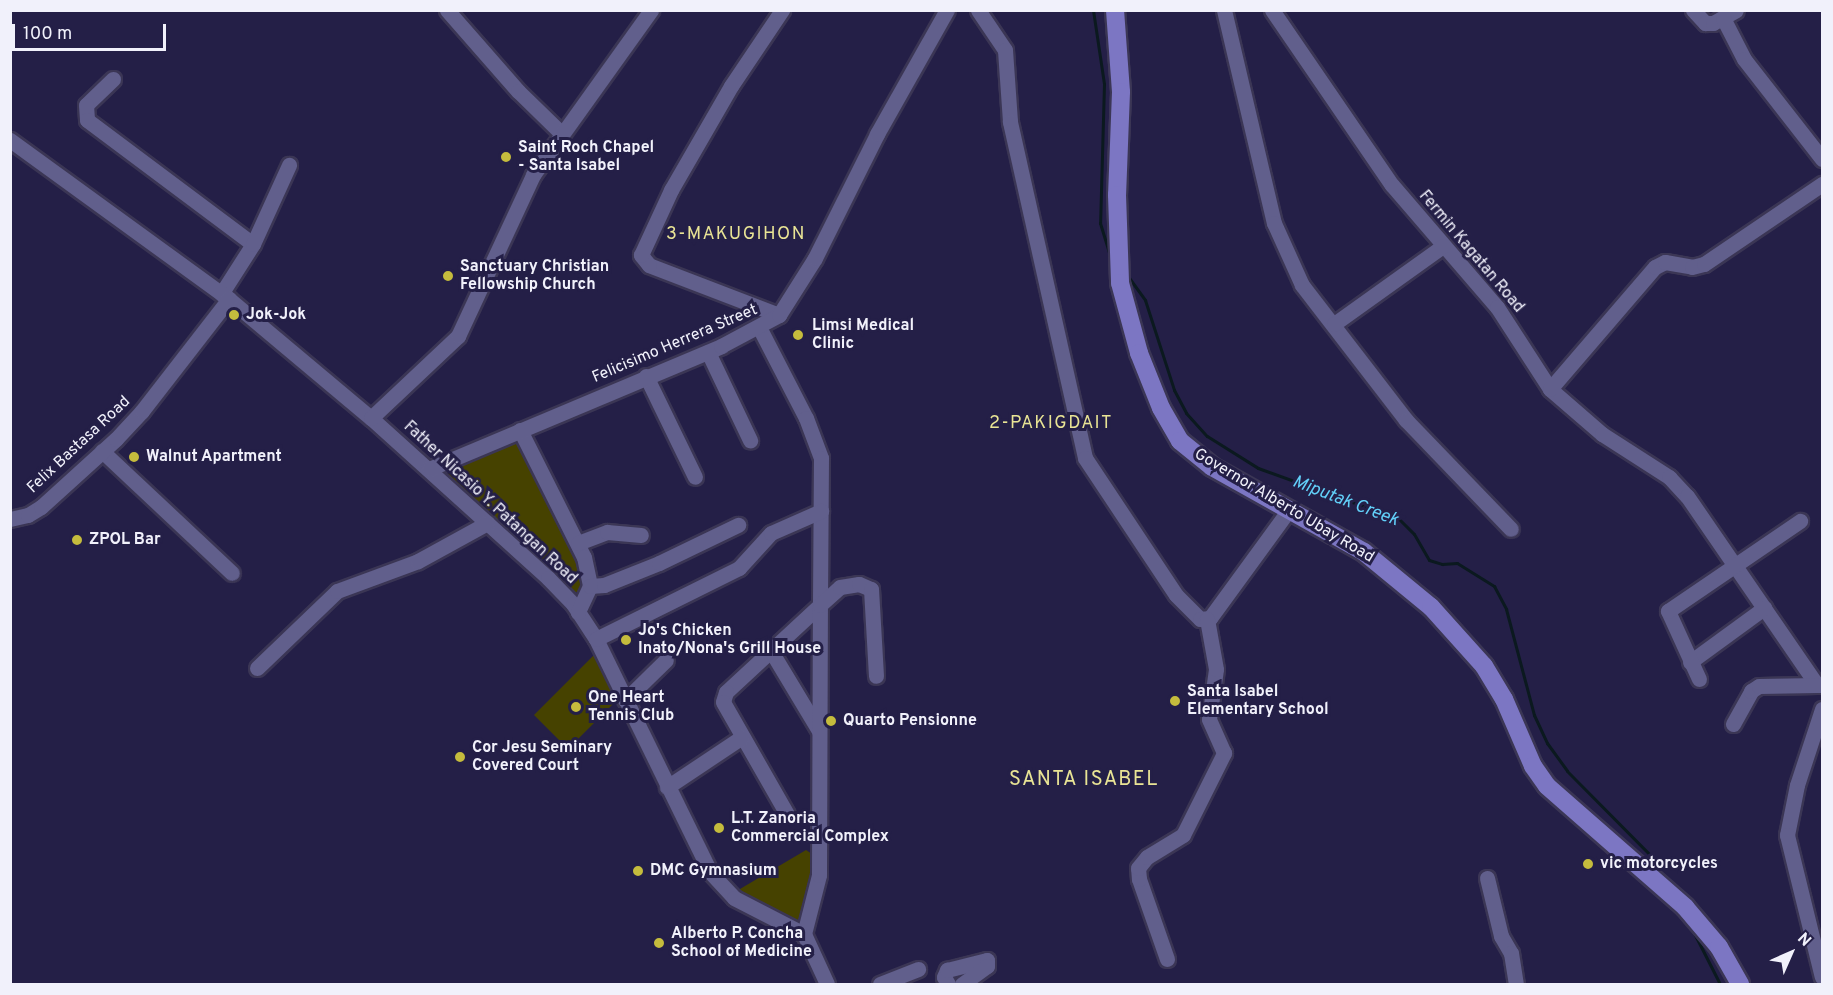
<!DOCTYPE html>
<style>
body{margin:0}
#map{position:relative;width:1833px;height:995px;overflow:hidden;background:#241f47;font-family:Overpass,sans-serif}
div>[style]{position:absolute}
.green>*{inset:0;background:#464200}
.stream>*{height:3px;margin:-1.5px;padding:0 1.5px;transform-origin:1.5px;border-radius:1.5px;background:#0b191f}
.roads{filter:drop-shadow(2px 0 #3b3655) drop-shadow(-2px 0 #3b3655) drop-shadow(0 2px #3b3655) drop-shadow(0 -2px #3b3655)}
.minor>*{height:15px;margin:-7.5px;padding:0 7.5px;transform-origin:7.5px;border-radius:7.5px;background:#615f8c}
.major>*{height:18px;margin:-9px;padding:0 9px;transform-origin:9px;border-radius:9px;background:#7c76c3}
.dots>*{width:16px;height:16px;translate:-50% -50%;box-sizing:border-box;border:3px solid #241f47;border-radius:50%}
span{translate:-50% -50%;white-space:nowrap;text-align:center;line-height:1.15;-webkit-text-stroke:6px #241f47;paint-order:stroke}
.poi-label{font-size:16px;color:#f1f1fb;font-weight:700}
.left{translate:0 -50%;text-align:left}
.street-label{font-size:16px;color:#f1f1fb}
.neighbourhood-label{font-size:18px;color:#e9e495;letter-spacing:1.5px}
.water-label{font-size:18px;color:#62d0f9;font-style:italic}
.quarter-label{font-size:20px;color:#e9e495;letter-spacing:1.5px}
.frame{position:absolute;inset:0;border:12px solid #f1f1fb;pointer-events:none}
.north{position:absolute;left:1761px;top:923px;width:60px;height:60px;-webkit-text-stroke:4px #241f47;paint-order:stroke;rotate:45deg;font-size:16px;font-weight:700;line-height:24px;text-align:center;color:#f1f1fb}
.north::after{content:'';display:block;margin:auto;width:21px;height:27px;background:#f1f1fb;clip-path:polygon(50% 0,100% 100%,50% 72%,0 100%)}
.scale{position:absolute;left:12px;top:24px;width:154px;height:27px;box-sizing:border-box;border:3px solid #f1f1fb;border-top:0;padding-left:8px;font-size:18px;line-height:21px;white-space:nowrap;color:#f1f1fb;-webkit-text-stroke:4px #241f47;paint-order:stroke}
</style>
<div id="map">
<div class="green">
<i style="clip-path:polygon(517px 439px,583px 566px,583px 591px,571px 593px,449px 483px,448px 465px)"></i>
<i style="clip-path:polygon(595px 654px,617px 700px,568px 749px,534px 715px)"></i>
<i style="clip-path:polygon(806px 850px,812px 854px,814px 865px,799px 925px,735px 892px)"></i>
</div>
<div class="stream">
<i style="left:1093px;top:10px;width:75px;rotate:81.5deg"></i>
<i style="left:1104px;top:84px;width:139px;rotate:91.6deg"></i>
<i style="left:1100px;top:223px;width:34px;rotate:73deg"></i>
<i style="left:1127px;top:275px;width:31px;rotate:54deg"></i>
<i style="left:1145px;top:300px;width:95px;rotate:72.1deg"></i>
<i style="left:1174px;top:390px;width:26px;rotate:62deg"></i>
<i style="left:1186px;top:413px;width:31px;rotate:48deg"></i>
<i style="left:1207px;top:436px;width:60px;rotate:32.1deg"></i>
<i style="left:1258px;top:468px;width:150px;rotate:19.9deg"></i>
<i style="left:1399px;top:519px;width:21px;rotate:45deg"></i>
<i style="left:1414px;top:534px;width:30px;rotate:60deg"></i>
<i style="left:1429px;top:560px;width:14px;rotate:17deg"></i>
<i style="left:1442px;top:564px;width:15px;rotate:-4deg"></i>
<i style="left:1457px;top:563px;width:44px;rotate:31.9deg"></i>
<i style="left:1494px;top:586px;width:26px;rotate:62deg"></i>
<i style="left:1506px;top:609px;width:110px;rotate:75.2deg"></i>
<i style="left:1534px;top:715px;width:31px;rotate:65deg"></i>
<i style="left:1547px;top:743px;width:34px;rotate:54deg"></i>
<i style="left:1567px;top:771px;width:136px;rotate:45.3deg"></i>
<i style="left:1677px;top:911px;width:30px;rotate:53deg"></i>
<i style="left:1695px;top:935px;width:55px;rotate:63deg"></i>
</div>
<div class="roads">
<div class="minor">
<i style="left:447px;top:10px;width:108px;rotate:48.8deg"></i>
<i style="left:518px;top:91px;width:60px;rotate:44.3deg"></i>
<i style="left:978px;top:10px;width:48px;rotate:56deg"></i>
<i style="left:1005px;top:50px;width:72px;rotate:86deg"></i>
<i style="left:1010px;top:122px;width:344px;rotate:77.4deg"></i>
<i style="left:1085px;top:458px;width:164px;rotate:56.4deg"></i>
<i style="left:1176px;top:595px;width:34px;rotate:45deg"></i>
<i style="left:1200px;top:619px;width:10px;rotate:-6deg"></i>
<i style="left:1210px;top:618px;width:132px;rotate:-53.9deg"></i>
<i style="left:1224px;top:10px;width:219px;rotate:76.8deg"></i>
<i style="left:1274px;top:223px;width:68px;rotate:65.7deg"></i>
<i style="left:1302px;top:285px;width:170px;rotate:52.4deg"></i>
<i style="left:1406px;top:420px;width:151px;rotate:46.1deg"></i>
<i style="left:1272px;top:10px;width:212px;rotate:55.6deg"></i>
<i style="left:1392px;top:185px;width:161px;rotate:49.3deg"></i>
<i style="left:1497px;top:307px;width:98px;rotate:57.1deg"></i>
<i style="left:1550px;top:389px;width:69px;rotate:40.9deg"></i>
<i style="left:1602px;top:434px;width:80px;rotate:32.7deg"></i>
<i style="left:1669px;top:477px;width:26px;rotate:47deg"></i>
<i style="left:1687px;top:496px;width:229px;rotate:55.5deg"></i>
<i style="left:1817px;top:685px;width:5px"></i>
<i style="left:1693px;top:10px;width:18px;rotate:47deg"></i>
<i style="left:1705px;top:23px;width:8px"></i>
<i style="left:1713px;top:23px;width:26px;rotate:-29deg"></i>
<i style="left:1723px;top:18px;width:46px;rotate:62.9deg"></i>
<i style="left:1744px;top:59px;width:127px;rotate:52deg"></i>
<i style="left:113px;top:79px;width:37px;rotate:136deg"></i>
<i style="left:86px;top:105px;width:15px;rotate:86deg"></i>
<i style="left:87px;top:120px;width:207px;rotate:36.8deg"></i>
<i style="left:253px;top:244px;width:59px;rotate:122.6deg"></i>
<i style="left:10px;top:140px;width:271px;rotate:36deg"></i>
<i style="left:229px;top:299px;width:185px;rotate:40deg"></i>
<i style="left:371px;top:418px;width:239px;rotate:42.1deg"></i>
<i style="left:548px;top:578px;width:36px;rotate:46deg"></i>
<i style="left:573px;top:604px;width:42px;rotate:56.7deg"></i>
<i style="left:596px;top:639px;width:259px;rotate:63.9deg"></i>
<i style="left:710px;top:872px;width:35px;rotate:47deg"></i>
<i style="left:734px;top:898px;width:79px;rotate:27.2deg"></i>
<i style="left:804px;top:934px;width:55px;rotate:65.3deg"></i>
<i style="left:253px;top:244px;width:87px;rotate:-65.5deg"></i>
<i style="left:779px;top:315px;width:139px;rotate:-159deg"></i>
<i style="left:649px;top:265px;width:13px;rotate:-129deg"></i>
<i style="left:641px;top:255px;width:72px;rotate:-65.2deg"></i>
<i style="left:671px;top:190px;width:120px;rotate:-60deg"></i>
<i style="left:731px;top:86px;width:92px;rotate:-56.1deg"></i>
<i style="left:1334px;top:324px;width:134px;rotate:-35.6deg"></i>
<i style="left:760px;top:329px;width:100px;rotate:62.7deg"></i>
<i style="left:806px;top:418px;width:43px;rotate:69.4deg"></i>
<i style="left:821px;top:458px;width:147px;rotate:90.4deg"></i>
<i style="left:820px;top:605px;width:128px;rotate:137.2deg"></i>
<i style="left:726px;top:692px;width:10px;rotate:107deg"></i>
<i style="left:723px;top:702px;width:129px;rotate:60.3deg"></i>
<i style="left:708px;top:352px;width:98px;rotate:64.5deg"></i>
<i style="left:646px;top:376px;width:112px;rotate:64.1deg"></i>
<i style="left:1550px;top:389px;width:161px;rotate:-49.3deg"></i>
<i style="left:1655px;top:267px;width:11px;rotate:-27deg"></i>
<i style="left:1665px;top:262px;width:27px;rotate:10deg"></i>
<i style="left:1692px;top:267px;width:12px;rotate:-14deg"></i>
<i style="left:1704px;top:264px;width:143px;rotate:-34.1deg"></i>
<i style="left:371px;top:418px;width:120px;rotate:-43.3deg"></i>
<i style="left:458px;top:336px;width:178px;rotate:-65deg"></i>
<i style="left:533px;top:175px;width:203px;rotate:-54.4deg"></i>
<i style="left:520px;top:430px;width:142px;rotate:63.3deg"></i>
<i style="left:584px;top:557px;width:30px;rotate:78deg"></i>
<i style="left:590px;top:586px;width:29px;rotate:115deg"></i>
<i style="left:102px;top:451px;width:178px;rotate:43.2deg"></i>
<i style="left:429px;top:469px;width:317px;rotate:-22.8deg"></i>
<i style="left:721px;top:346px;width:66px;rotate:-28.1deg"></i>
<i style="left:779px;top:315px;width:67px;rotate:-57.7deg"></i>
<i style="left:815px;top:258px;width:139px;rotate:-63.4deg"></i>
<i style="left:877px;top:134px;width:142px;rotate:-60.6deg"></i>
<i style="left:10px;top:519px;width:18px;rotate:-13deg"></i>
<i style="left:28px;top:515px;width:15px;rotate:-32deg"></i>
<i style="left:41px;top:507px;width:101px;rotate:-42.2deg"></i>
<i style="left:116px;top:439px;width:38px;rotate:-47deg"></i>
<i style="left:142px;top:411px;width:142px;rotate:-52.2deg"></i>
<i style="left:578px;top:543px;width:31px;rotate:-21deg"></i>
<i style="left:607px;top:532px;width:34px;rotate:5deg"></i>
<i style="left:590px;top:586px;width:14px;rotate:-4deg"></i>
<i style="left:604px;top:585px;width:59px;rotate:-21.8deg"></i>
<i style="left:659px;top:563px;width:88px;rotate:-25.7deg"></i>
<i style="left:596px;top:639px;width:160px;rotate:-26.4deg"></i>
<i style="left:739px;top:568px;width:47px;rotate:-47.6deg"></i>
<i style="left:771px;top:533px;width:55px;rotate:-23.7deg"></i>
<i style="left:771px;top:651px;width:93px;rotate:59deg"></i>
<i style="left:1690px;top:662px;width:92px;rotate:-36.1deg"></i>
<i style="left:257px;top:668px;width:111px;rotate:-43.9deg"></i>
<i style="left:337px;top:591px;width:86px;rotate:-20.3deg"></i>
<i style="left:418px;top:561px;width:79px;rotate:-28.8deg"></i>
<i style="left:1699px;top:679px;width:75px;rotate:-114.5deg"></i>
<i style="left:1668px;top:611px;width:160px;rotate:-34.3deg"></i>
<i style="left:625px;top:700px;width:57px;rotate:-44.3deg"></i>
<i style="left:1822px;top:709px;width:80px;rotate:108.2deg"></i>
<i style="left:1797px;top:785px;width:51px;rotate:101.3deg"></i>
<i style="left:1787px;top:835px;width:146px;rotate:76.2deg"></i>
<i style="left:1733px;top:724px;width:38px;rotate:-61deg"></i>
<i style="left:1751px;top:691px;width:9px;rotate:-32deg"></i>
<i style="left:1759px;top:686px;width:58px;rotate:-1deg"></i>
<i style="left:667px;top:787px;width:90px;rotate:-33.7deg"></i>
<i style="left:1487px;top:878px;width:60px;rotate:76.4deg"></i>
<i style="left:1501px;top:936px;width:20px;rotate:60deg"></i>
<i style="left:1511px;top:953px;width:31px;rotate:81deg"></i>
<i style="left:804px;top:934px;width:61px;rotate:-75.7deg"></i>
<i style="left:819px;top:875px;width:270px;rotate:-89.8deg"></i>
<i style="left:820px;top:605px;width:27px;rotate:-42deg"></i>
<i style="left:840px;top:587px;width:19px;rotate:-9deg"></i>
<i style="left:859px;top:584px;width:13px;rotate:23deg"></i>
<i style="left:871px;top:589px;width:87px;rotate:86.7deg"></i>
<i style="left:1167px;top:959px;width:85px;rotate:-109.3deg"></i>
<i style="left:1139px;top:879px;width:11px;rotate:-95deg"></i>
<i style="left:1138px;top:868px;width:14px;rotate:-51deg"></i>
<i style="left:1147px;top:857px;width:42px;rotate:-31.4deg"></i>
<i style="left:1183px;top:835px;width:92px;rotate:-63.4deg"></i>
<i style="left:1224px;top:753px;width:37px;rotate:-114deg"></i>
<i style="left:1209px;top:719px;width:50px;rotate:-82deg"></i>
<i style="left:1216px;top:669px;width:51px;rotate:-100.2deg"></i>
<i style="left:880px;top:984px;width:41px;rotate:-21.5deg"></i>
<i style="left:948px;top:984px;width:8px;rotate:-120deg"></i>
<i style="left:944px;top:977px;width:8px;rotate:-67deg"></i>
<i style="left:947px;top:970px;width:41px;rotate:-14deg"></i>
<i style="left:987px;top:960px;width:6px;rotate:90deg"></i>
<i style="left:987px;top:966px;width:31px;rotate:144deg"></i>
</div>
<div class="major">
<i style="left:1115px;top:10px;width:82px;rotate:85.8deg"></i>
<i style="left:1121px;top:92px;width:103px;rotate:92.2deg"></i>
<i style="left:1117px;top:195px;width:88px;rotate:88deg"></i>
<i style="left:1120px;top:283px;width:73px;rotate:74.8deg"></i>
<i style="left:1139px;top:353px;width:59px;rotate:68.2deg"></i>
<i style="left:1161px;top:408px;width:38px;rotate:60deg"></i>
<i style="left:1180px;top:441px;width:41px;rotate:39.1deg"></i>
<i style="left:1212px;top:467px;width:174px;rotate:29.2deg"></i>
<i style="left:1364px;top:552px;width:87px;rotate:39.4deg"></i>
<i style="left:1431px;top:607px;width:79px;rotate:48.1deg"></i>
<i style="left:1484px;top:666px;width:39px;rotate:59deg"></i>
<i style="left:1504px;top:699px;width:73px;rotate:66.6deg"></i>
<i style="left:1533px;top:766px;width:24px;rotate:55deg"></i>
<i style="left:1547px;top:786px;width:184px;rotate:41.2deg"></i>
<i style="left:1685px;top:907px;width:52px;rotate:49.6deg"></i>
<i style="left:1719px;top:947px;width:43px;rotate:60.4deg"></i>
</div>
</div>
<div class="dots">
<i style="left:506px;top:157px;background:#c5bc3d"></i>
<i style="left:448px;top:276px;background:#c5bc3d"></i>
<i style="left:234px;top:315px;background:#c5bc3d"></i>
<i style="left:798px;top:335px;background:#c5bc3d"></i>
<i style="left:134px;top:457px;background:#c5bc3d"></i>
<i style="left:77px;top:540px;background:#c5bc3d"></i>
<i style="left:626px;top:640px;background:#c5bc3d"></i>
<i style="left:1175px;top:701px;background:#c5bc3d"></i>
<i style="left:576px;top:707px;background:#c5bc3d"></i>
<i style="left:831px;top:721px;background:#c5bc3d"></i>
<i style="left:460px;top:757px;background:#c5bc3d"></i>
<i style="left:719px;top:828px;background:#c5bc3d"></i>
<i style="left:1588px;top:864px;background:#c5bc3d"></i>
<i style="left:638px;top:871px;background:#c5bc3d"></i>
<i style="left:659px;top:943px;background:#c5bc3d"></i>
</div>
<div class="poi-label">
<span class="left" style="left:518px;top:157px">Saint Roch Chapel<br>- Santa Isabel</span>
<span class="left" style="left:460px;top:276px">Sanctuary Christian<br>Fellowship Church</span>
<span class="left" style="left:246px;top:315px">Jok-Jok</span>
<span class="left" style="left:812px;top:335px">Limsi Medical<br>Clinic</span>
<span class="left" style="left:146px;top:457px">Walnut Apartment</span>
<span class="left" style="left:89px;top:540px">ZPOL Bar</span>
<span class="left" style="left:638px;top:640px">Jo's Chicken<br>Inato/Nona's Grill House</span>
<span class="left" style="left:1187px;top:701px">Santa Isabel<br>Elementary School</span>
<span class="left" style="left:588px;top:707px">One Heart<br>Tennis Club</span>
<span class="left" style="left:843px;top:721px">Quarto Pensionne</span>
<span class="left" style="left:472px;top:757px">Cor Jesu Seminary<br>Covered Court</span>
<span class="left" style="left:731px;top:828px">L.T. Zanoria<br>Commercial Complex</span>
<span class="left" style="left:1600px;top:864px">vic motorcycles</span>
<span class="left" style="left:650px;top:871px">DMC Gymnasium</span>
<span class="left" style="left:671px;top:943px">Alberto P. Concha<br>School of Medicine</span>
</div>
<div class="street-label">
<span style="left:1471px;top:252px;rotate:50deg">Fermin Kagatan Road</span>
<span style="left:675px;top:344px;rotate:-23deg">Felicisimo Herrera Street</span>
<span style="left:79px;top:445px;rotate:-43deg">Felix Bastasa Road</span>
<span style="left:490px;top:503px;rotate:43deg">Father Nicasio Y. Patangan Road</span>
<span style="left:1284px;top:506px;rotate:31deg">Governor Alberto Ubay Road</span>
</div>
<div class="neighbourhood-label">
<span style="left:736px;top:235px">3-MAKUGIHON</span>
<span style="left:1051px;top:424px">2-PAKIGDAIT</span>
</div>
<div class="water-label">
<span style="left:1345px;top:502px;rotate:21deg">Miputak Creek</span>
</div>
<div class="quarter-label">
<span style="left:1084px;top:780px">SANTA ISABEL</span>
</div>
<div class="frame"></div>
<div class="north">N</div>
<div class="scale">100 m</div>
</div>
